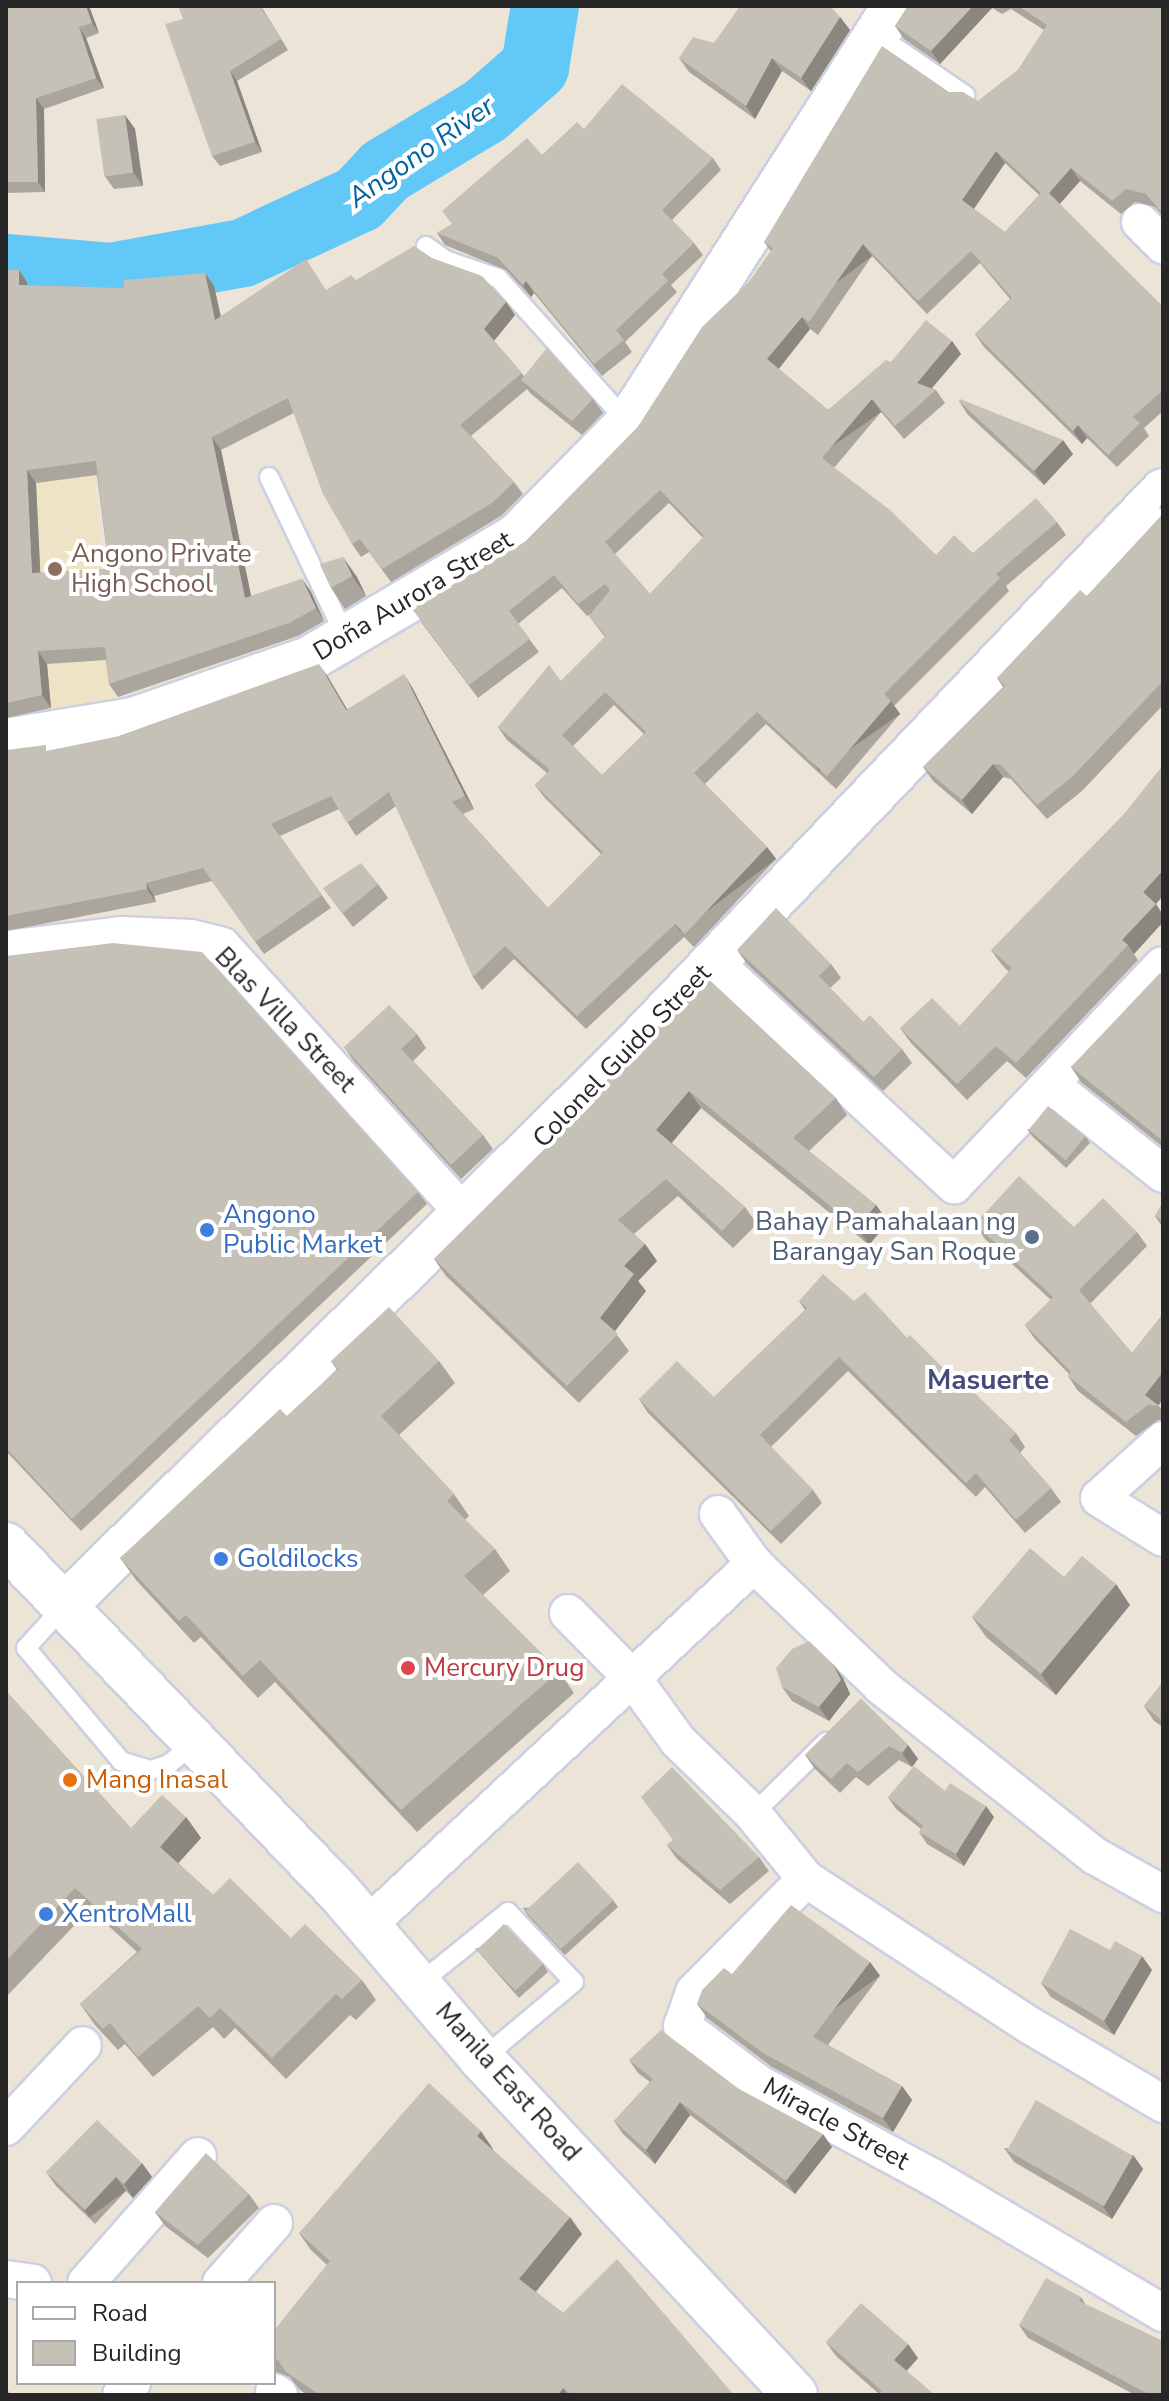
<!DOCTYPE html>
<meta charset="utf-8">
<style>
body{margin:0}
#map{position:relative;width:1169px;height:2401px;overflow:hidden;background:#ece4d7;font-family:"Nunito Sans",sans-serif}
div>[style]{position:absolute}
.education>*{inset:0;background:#efe3c5}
.river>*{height:68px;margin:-34px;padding:0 34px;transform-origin:34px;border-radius:34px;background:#61c8f7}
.roads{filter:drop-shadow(2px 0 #cdd0e2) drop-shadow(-2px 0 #cdd0e2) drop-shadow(0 2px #cdd0e2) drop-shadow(0 -2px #cdd0e2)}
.service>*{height:18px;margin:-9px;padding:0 9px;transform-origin:9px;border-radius:9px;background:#fff}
.minor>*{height:36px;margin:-18px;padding:0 18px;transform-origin:18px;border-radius:18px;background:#fff}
.tertiary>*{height:44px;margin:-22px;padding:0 22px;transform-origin:22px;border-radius:22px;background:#fff}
.secondary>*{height:44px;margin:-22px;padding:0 22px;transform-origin:22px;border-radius:22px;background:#fff}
.wall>*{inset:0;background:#aaa69d}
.shaded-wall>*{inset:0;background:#8b8780;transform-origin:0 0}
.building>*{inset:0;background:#c6c1b7;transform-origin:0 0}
.dots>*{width:22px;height:22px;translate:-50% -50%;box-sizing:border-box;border:4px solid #fff;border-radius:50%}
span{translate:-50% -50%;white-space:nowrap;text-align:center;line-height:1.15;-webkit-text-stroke:8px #fff;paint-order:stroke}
.education-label{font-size:26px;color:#785e54}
.left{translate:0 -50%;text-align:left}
.street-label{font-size:26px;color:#272727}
.shop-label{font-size:26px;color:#366cbe}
.service-label{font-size:26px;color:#4e5e75}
.right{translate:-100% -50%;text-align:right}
.health-label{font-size:26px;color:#be3a42}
.food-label{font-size:26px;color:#c56008}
.water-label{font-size:28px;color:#03639f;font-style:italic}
.neighbourhood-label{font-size:28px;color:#454c7b;font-weight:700}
.frame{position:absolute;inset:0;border:8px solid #272727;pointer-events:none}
.legend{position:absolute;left:16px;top:2281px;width:260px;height:104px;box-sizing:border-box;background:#fff;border:2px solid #a9a9a9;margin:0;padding:10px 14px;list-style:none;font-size:24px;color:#272727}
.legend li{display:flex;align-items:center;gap:16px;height:40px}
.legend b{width:40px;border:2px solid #a9a9a9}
</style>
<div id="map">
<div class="education">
<i style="clip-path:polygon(6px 301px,142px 479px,95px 485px,118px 717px,6px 735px)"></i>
</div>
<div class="river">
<i style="left:6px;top:268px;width:105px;rotate:4.9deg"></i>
<i style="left:111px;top:277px;width:134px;rotate:-10.3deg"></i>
<i style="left:243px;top:253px;width:128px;rotate:-25deg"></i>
<i style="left:359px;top:199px;width:38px;rotate:-47deg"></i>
<i style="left:385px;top:171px;width:117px;rotate:-31deg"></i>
<i style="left:485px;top:111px;width:67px;rotate:-41.3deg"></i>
<i style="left:535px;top:67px;width:62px;rotate:-80.7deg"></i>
</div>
<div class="roads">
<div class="service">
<i style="left:877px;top:35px;width:107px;rotate:34.3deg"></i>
<i style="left:426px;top:246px;width:24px;rotate:36deg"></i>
<i style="left:445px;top:260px;width:56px;rotate:18.8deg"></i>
<i style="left:498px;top:278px;width:193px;rotate:48.1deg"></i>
<i style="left:269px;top:477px;width:178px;rotate:64.4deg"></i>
<i style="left:65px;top:1605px;width:58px;rotate:132.2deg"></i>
<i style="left:26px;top:1648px;width:148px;rotate:49.9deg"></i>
<i style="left:121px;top:1761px;width:31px;rotate:17deg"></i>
<i style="left:151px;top:1770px;width:19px;rotate:-18deg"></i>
<i style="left:169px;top:1764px;width:32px;rotate:-39deg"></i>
<i style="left:753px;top:1814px;width:103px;rotate:-44.6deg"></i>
<i style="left:420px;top:1983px;width:113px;rotate:-38.9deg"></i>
<i style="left:508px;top:1912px;width:96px;rotate:46.7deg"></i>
<i style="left:574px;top:1982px;width:120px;rotate:140.1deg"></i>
</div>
<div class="minor">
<i style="left:1140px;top:222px;width:33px;rotate:45deg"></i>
<i style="left:6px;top:949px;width:116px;rotate:-6.9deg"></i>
<i style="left:121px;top:935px;width:70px;rotate:2.5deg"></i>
<i style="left:191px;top:938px;width:32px;rotate:14deg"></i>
<i style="left:222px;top:946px;width:364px;rotate:47.9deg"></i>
<i style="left:714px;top:962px;width:328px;rotate:42.9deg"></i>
<i style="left:954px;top:1185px;width:303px;rotate:-46.5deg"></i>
<i style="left:1050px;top:1084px;width:144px;rotate:38.5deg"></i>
<i style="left:1163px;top:1440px;width:86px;rotate:137.8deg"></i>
<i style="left:1099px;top:1498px;width:75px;rotate:32deg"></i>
<i style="left:718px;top:1514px;width:62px;rotate:54.2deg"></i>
<i style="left:754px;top:1564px;width:176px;rotate:43.8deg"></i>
<i style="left:881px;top:1686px;width:273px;rotate:38.5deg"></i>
<i style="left:1095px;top:1856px;width:78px;rotate:29.2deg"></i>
<i style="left:568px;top:1613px;width:94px;rotate:45.4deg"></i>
<i style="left:634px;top:1680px;width:75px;rotate:54.2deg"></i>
<i style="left:678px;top:1741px;width:105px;rotate:44.2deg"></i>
<i style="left:753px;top:1814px;width:84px;rotate:50.8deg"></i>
<i style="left:806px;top:1879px;width:267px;rotate:33.2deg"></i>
<i style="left:1029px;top:2025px;width:156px;rotate:30.5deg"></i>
<i style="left:806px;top:1879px;width:159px;rotate:134.7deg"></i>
<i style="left:694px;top:1992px;width:36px;rotate:109deg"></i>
<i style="left:682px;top:2026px;width:99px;rotate:36.8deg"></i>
<i style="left:761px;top:2085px;width:194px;rotate:28.3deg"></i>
<i style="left:932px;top:2177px;width:268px;rotate:30.5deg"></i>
<i style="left:368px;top:1925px;width:529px;rotate:-43.08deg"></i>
<i style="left:6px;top:2127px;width:112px;rotate:-46.8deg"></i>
<i style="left:6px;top:2279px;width:27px;rotate:8deg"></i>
<i style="left:86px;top:2283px;width:169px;rotate:-48.6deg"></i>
<i style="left:221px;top:2283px;width:80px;rotate:-48.5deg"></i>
<i style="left:274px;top:2392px;width:6px;rotate:31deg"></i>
<i style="left:121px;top:2395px;width:16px;rotate:-47deg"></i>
</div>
<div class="tertiary">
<i style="left:6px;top:741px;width:129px;rotate:-9.4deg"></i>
<i style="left:133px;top:720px;width:186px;rotate:-19.1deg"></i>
<i style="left:309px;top:659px;width:242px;rotate:-30.6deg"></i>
<i style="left:517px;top:536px;width:158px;rotate:-45.5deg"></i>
<i style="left:628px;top:423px;width:495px;rotate:-57.4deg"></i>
<i style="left:65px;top:1605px;width:786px;rotate:-44.48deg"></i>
<i style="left:626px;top:1054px;width:778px;rotate:-46.35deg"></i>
</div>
<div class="secondary">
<i style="left:6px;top:1545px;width:480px;rotate:46.2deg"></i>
<i style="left:338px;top:1891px;width:221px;rotate:49.4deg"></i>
<i style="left:482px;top:2059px;width:459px;rotate:47deg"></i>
</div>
</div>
<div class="wall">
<i style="clip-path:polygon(6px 6px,89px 6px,99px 33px,86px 38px,104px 88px,44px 109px,45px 192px,6px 193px)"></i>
<i style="clip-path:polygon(261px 6px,288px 50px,237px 81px,262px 152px,220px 166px,212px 156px,183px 19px)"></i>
<i style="clip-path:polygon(evenodd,908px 6px,1163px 6px,1163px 216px,1155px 207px,1135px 202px,1121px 214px,1080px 181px,1059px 204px,1163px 307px,1163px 411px,1144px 428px,1149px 436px,1117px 467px,1087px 438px,1082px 444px,984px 347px,975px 334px,1010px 299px,980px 263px,927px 314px,872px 256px,818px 335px,810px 329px,779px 369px,828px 410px,891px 362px,952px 341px,961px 354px,932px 388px,936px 390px,945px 403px,904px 439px,881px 412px,834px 468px,936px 555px,973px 553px,1057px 522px,1066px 535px,1006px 586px,1009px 591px,894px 706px,900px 714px,836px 789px,766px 724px,705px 784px,767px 847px,776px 859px,694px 947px,684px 937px,586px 1029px,514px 959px,482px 990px,473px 977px,396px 806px,356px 836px,339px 809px,280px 836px,331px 908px,264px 954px,212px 881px,154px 896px,156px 902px,6px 931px,6px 750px,50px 751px,116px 737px,328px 677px,347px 709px,412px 687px,474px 809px,463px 814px,548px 908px,601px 854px,544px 797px,535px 785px,547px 773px,507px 740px,498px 727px,561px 681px,605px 637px,589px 616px,591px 614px,587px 616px,562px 588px,518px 624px,539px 652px,478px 698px,421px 622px,526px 541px,637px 428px,750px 281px,771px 251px,764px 242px,949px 92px,978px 101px,1018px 70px,1044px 30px,1011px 9px,1002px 14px,992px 8px,940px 64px,904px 39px,895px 26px,908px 6px,1005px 163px,1039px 195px,1005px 232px,974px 209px,1005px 163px,908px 6px,669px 503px,703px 538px,650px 594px,615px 554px,669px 503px,908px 6px,614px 705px,644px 734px,602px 775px,573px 746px,614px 705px)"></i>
<i style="clip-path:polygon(840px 17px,850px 30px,811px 91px,782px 71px,755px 119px,689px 72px,679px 58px,714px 43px)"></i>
<i style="clip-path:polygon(125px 115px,135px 129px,143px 186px,114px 189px,104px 175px)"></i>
<i style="clip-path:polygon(584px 129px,713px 158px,721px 170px,672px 220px,694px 243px,703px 255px,671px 285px,677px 292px,625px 342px,632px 352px,602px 376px,534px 293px,531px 297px,506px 270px,445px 245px,437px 233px,451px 225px,542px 155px)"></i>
<i style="clip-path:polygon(evenodd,432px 258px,506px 302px,515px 315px,494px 341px,524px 376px,593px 399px,603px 413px,582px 435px,531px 394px,527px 389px,471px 436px,514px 482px,523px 494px,501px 516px,391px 582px,369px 552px,361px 557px,352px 544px,294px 413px,221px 450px,251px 596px,302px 579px,311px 592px,324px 621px,298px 636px,118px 697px,109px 684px,106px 660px,47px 664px,51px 708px,6px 718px,6px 270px,19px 270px,27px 282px,28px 285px,124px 288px,205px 273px,214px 286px,221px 316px,327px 290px,432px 258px,97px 475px,109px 569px,40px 573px,36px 483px,97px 475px)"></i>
<i style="clip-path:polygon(959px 401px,1073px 454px,1044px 485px,968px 415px)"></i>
<i style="clip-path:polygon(1163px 514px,1163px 705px,1082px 791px,1047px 819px,1011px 779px,1003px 777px,972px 814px,933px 781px,923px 767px,1003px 687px,997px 678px,1087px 596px)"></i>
<i style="clip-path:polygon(320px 564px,357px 577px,366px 596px,345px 609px,331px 588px)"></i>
<i style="clip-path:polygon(378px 884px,388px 898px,353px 927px,323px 888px)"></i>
<i style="clip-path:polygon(1156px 904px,1163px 915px,1163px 922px,1134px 954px,1138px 960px,1026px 1078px,1007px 1061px,967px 1100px,911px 1043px,900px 1028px,960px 1026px,1009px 972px,1002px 965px,991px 950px)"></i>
<i style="clip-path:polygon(737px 950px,831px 964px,841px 978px,830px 988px,863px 1022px,902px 1049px,912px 1063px,883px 1091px,747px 964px)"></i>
<i style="clip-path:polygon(6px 956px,418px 1192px,427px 1204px,81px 1531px,6px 1451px)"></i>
<i style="clip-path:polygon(1163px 976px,1163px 1147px,1081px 1082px,1071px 1067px)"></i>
<i style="clip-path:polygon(706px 977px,836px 1098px,847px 1115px,809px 1151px,876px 1205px,888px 1222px,869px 1245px,701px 1108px,672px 1143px,745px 1207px,757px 1224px,733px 1248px,678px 1196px,634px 1234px,645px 1244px,657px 1261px,638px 1281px,646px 1291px,614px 1331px,629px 1351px,579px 1403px,446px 1276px,434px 1259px,588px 1106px,586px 1102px)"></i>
<i style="clip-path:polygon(417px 1034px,426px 1048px,413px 1061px,483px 1135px,493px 1149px,461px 1179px,354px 1061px,344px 1047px)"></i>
<i style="clip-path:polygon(1027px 1129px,1085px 1136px,1090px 1143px,1066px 1168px,1032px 1136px)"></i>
<i style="clip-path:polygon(1163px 1202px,1163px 1228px,1155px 1216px)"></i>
<i style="clip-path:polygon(975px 1224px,1074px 1227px,1137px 1232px,1147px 1246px,1090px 1304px,1132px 1353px,1163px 1314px,1163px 1399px,1158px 1405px,1163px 1411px,1163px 1420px,1158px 1420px,1136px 1436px,1078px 1391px,1068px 1376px,1069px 1374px,1035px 1339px,1025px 1325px,1051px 1300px,985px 1239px)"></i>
<i style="clip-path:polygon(799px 1301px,854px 1301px,907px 1338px,1016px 1433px,1025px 1447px,1020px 1453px,1051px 1488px,1061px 1502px,1025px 1533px,985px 1487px,976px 1497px,848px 1371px,771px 1447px,813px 1490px,822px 1503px,781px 1544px,648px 1413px,639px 1399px,714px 1397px,805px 1310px)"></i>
<i style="clip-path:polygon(331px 1361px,439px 1361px,455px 1383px,399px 1435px,454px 1494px,469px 1516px,465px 1520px,495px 1549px,510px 1571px,483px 1595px,559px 1671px,574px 1693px,417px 1832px,275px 1682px,258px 1698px,201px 1637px,194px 1643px,136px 1580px,120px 1558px,287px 1416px,337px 1370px)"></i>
<i style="clip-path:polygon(1064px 1577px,1130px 1605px,1056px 1695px,986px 1637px,972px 1617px)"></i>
<i style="clip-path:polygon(833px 1664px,843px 1678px,850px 1694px,829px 1721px,792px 1701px,782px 1687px)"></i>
<i style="clip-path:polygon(1163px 1682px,1163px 1727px,1154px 1721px,1144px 1706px)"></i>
<i style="clip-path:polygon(6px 1691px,131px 1828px,186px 1817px,201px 1838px,178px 1863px,213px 1895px,291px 1938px,362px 1980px,376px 2000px,356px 2020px,350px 2015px,286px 2079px,235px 2028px,224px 2039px,213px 2027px,153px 2077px,125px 2044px,118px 2050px,95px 2025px,80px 2004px,137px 1952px,90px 1909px,6px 1997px)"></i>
<i style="clip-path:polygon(861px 1699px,908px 1745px,918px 1759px,912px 1767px,899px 1760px,868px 1786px,856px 1777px,840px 1793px,815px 1769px,805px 1755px)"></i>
<i style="clip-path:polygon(945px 1791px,994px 1817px,964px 1866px,927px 1844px,919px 1832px,921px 1829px,896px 1809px,888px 1797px)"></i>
<i style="clip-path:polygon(673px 1840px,759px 1857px,769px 1871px,730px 1904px,677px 1859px,667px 1845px)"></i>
<i style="clip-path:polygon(613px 1900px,618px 1907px,565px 1955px,528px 1916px,523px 1908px)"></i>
<i style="clip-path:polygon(475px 1948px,543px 1964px,548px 1972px,519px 1998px)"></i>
<i style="clip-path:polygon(870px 1962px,880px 1976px,828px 2045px,902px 2086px,912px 2100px,893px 2132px,772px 2067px,707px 2018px,697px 2004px,732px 1974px)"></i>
<i style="clip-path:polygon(1152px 1970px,1114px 2035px,1051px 1997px,1041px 1983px)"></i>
<i style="clip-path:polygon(629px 2060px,739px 2089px,832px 2147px,795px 2194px,690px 2115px,655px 2164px,623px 2134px,614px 2121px,650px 2082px,638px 2073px)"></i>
<i style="clip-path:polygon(1004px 2148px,1133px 2155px,1143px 2169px,1112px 2219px,1014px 2162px)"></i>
<i style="clip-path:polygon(492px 2149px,582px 2234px,536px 2292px,563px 2313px,734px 2395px,307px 2395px,299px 2389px,290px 2377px,274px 2371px,274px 2331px,327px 2265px,311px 2250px,299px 2233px)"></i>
<i style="clip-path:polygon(142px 2163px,152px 2177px,133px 2198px,126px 2191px,95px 2224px,56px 2186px,46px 2172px)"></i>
<i style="clip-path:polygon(249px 2194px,259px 2208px,208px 2258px,165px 2226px,155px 2212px)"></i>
<i style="clip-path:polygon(1081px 2297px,1086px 2305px,1163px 2395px,1135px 2395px,1028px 2338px,1019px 2325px)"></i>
<i style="clip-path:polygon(826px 2342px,918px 2358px,907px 2370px,879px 2394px,836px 2356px)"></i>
</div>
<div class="shaded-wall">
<i style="clip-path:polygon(86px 6px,89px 6px,99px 33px,92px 23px)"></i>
<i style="clip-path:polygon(973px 6px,991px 6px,992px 8px,940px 64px,931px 51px)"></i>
<i style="clip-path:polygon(840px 17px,850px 30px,811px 91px,801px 78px)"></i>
<i style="clip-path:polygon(79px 27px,86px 38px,104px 88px,96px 78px)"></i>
<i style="clip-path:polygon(772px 58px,782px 71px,755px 119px,746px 106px)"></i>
<i style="clip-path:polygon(230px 71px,237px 81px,262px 152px,255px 142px)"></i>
<i style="clip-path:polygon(36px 98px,44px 109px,45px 192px,38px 182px)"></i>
<i style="clip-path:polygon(125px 115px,135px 129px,143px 186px,133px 172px)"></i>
<i style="clip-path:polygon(996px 151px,1005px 163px,971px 213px,962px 200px)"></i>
<i style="clip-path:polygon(1071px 168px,1080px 181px,1058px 206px,1049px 193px)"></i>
<i style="left:863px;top:244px;width:15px;height:95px;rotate:53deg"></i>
<i style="clip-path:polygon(19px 270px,27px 282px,28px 298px,19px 285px)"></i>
<i style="clip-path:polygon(205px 273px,214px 286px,224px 333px,215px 320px)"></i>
<i style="clip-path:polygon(526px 281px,534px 293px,531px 297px,523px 285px)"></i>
<i style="clip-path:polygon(506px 302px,515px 315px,493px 342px,484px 329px)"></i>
<i style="clip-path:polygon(802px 317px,810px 329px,776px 372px,767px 359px)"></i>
<i style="clip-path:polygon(952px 341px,961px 354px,926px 395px,917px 383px)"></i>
<i style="left:872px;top:399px;width:16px;height:77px;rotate:55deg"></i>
<i style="clip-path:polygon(1078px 425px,1087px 438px,1082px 444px,1073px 431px)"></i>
<i style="clip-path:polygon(212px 437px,221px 450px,254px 610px,245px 598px)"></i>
<i style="clip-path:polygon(1063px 440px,1073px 454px,1044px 485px,1034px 471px)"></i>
<i style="clip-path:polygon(27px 470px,36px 483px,41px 586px,32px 573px)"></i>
<i style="clip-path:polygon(343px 557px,357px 577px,366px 596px,352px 576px)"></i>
<i style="clip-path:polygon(302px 579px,311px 592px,324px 621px,316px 608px)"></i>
<i style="clip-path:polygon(38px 651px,47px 664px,51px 708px,42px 695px)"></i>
<i style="clip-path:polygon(319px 664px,328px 677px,355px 723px,346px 710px)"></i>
<i style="clip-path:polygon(404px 674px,412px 687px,474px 809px,465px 796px)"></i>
<i style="left:891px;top:701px;width:16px;height:99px;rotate:55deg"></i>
<i style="clip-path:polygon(993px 764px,1003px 777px,972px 814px,962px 800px)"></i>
<i style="left:767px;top:847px;width:15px;height:120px;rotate:53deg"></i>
<i style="clip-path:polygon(1163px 870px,1163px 896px,1156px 904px,1163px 915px,1163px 922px,1134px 954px,1128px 945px,1122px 940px,1143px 892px)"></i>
<i style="clip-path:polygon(146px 883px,154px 896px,156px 902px,147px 889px)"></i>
<i style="clip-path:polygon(689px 1091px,701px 1108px,668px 1147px,656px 1130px)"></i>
<i style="clip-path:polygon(876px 1205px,888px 1222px,869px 1245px,857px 1228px)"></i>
<i style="clip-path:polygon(645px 1244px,657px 1261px,638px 1281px,646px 1291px,612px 1335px,600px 1318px,624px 1266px)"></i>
<i style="clip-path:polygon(1163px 1372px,1163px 1399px,1158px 1406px,1145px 1395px)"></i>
<i style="clip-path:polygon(1116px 1584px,1130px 1605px,1056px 1695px,1041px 1674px)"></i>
<i style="clip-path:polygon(833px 1664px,843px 1678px,850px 1694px,829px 1721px,819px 1707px)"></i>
<i style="clip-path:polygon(908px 1745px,918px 1759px,912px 1767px,902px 1753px)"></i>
<i style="clip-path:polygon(986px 1806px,994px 1817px,964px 1866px,956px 1854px)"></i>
<i style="clip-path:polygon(186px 1817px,201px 1838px,174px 1868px,160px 1847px)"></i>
<i style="clip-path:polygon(1142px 1956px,1152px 1970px,1114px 2035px,1104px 2021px)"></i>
<i style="left:870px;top:1962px;width:17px;height:94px;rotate:54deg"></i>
<i style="clip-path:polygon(902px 2086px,912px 2100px,893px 2132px,883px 2118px)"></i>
<i style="clip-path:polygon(680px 2102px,690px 2115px,655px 2164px,646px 2150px)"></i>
<i style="clip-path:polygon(481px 2131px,493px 2149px,489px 2153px,477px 2136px)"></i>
<i style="clip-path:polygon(823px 2134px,832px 2147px,795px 2194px,786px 2181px)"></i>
<i style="clip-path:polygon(1133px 2155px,1143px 2169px,1112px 2219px,1102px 2205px)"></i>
<i style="clip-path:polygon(142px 2163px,152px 2177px,133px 2198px,124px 2184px)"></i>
<i style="left:116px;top:2177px;width:17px;height:45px;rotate:54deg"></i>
<i style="clip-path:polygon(570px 2217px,582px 2234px,532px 2296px,519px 2279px)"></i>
<i style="clip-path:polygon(908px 2344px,918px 2358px,904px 2374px,894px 2360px)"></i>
<i style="clip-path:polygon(563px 2388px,568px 2395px,558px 2395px)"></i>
</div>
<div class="building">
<i style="clip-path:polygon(6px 6px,86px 6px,92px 23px,79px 27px,96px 78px,36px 98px,38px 182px,6px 182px)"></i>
<i style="clip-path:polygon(178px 6px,260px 6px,281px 39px,230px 71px,255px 142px,212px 156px,165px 24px,183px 19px)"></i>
<i style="clip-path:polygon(740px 6px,830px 6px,840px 17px,801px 78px,772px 58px,746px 106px,679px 58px,693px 37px,714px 43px)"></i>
<i style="clip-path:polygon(908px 6px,973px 6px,931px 51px,895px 26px)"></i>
<i style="clip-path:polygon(evenodd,1018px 6px,1163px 6px,1163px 214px,1146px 194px,1126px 189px,1112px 201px,1071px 168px,1049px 193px,1163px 307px,1163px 390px,1133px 417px,1140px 423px,1108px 455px,1078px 425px,1073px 431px,975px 334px,1012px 298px,971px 251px,918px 301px,863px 244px,809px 322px,802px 317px,767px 359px,828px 410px,886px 360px,891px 362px,926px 320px,952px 341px,917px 383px,936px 390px,895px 426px,872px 399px,822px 458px,890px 510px,936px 555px,954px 535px,973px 553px,1036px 498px,1057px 522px,996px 574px,1000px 578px,884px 694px,891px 701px,827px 776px,757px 712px,694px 773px,767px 847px,685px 934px,675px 924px,577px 1016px,505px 946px,473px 977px,389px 792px,347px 823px,331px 796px,271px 824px,322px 895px,255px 942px,203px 868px,146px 883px,147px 889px,6px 916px,6px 750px,46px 745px,46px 751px,116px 737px,319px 664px,346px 710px,404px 674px,465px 796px,452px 802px,548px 908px,603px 852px,535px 785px,550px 770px,498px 727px,549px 665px,561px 681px,606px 636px,589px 616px,610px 590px,605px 584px,578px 604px,554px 575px,509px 611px,530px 639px,469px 685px,412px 609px,526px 541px,637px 428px,702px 327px,750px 281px,773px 248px,764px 242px,882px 46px,949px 92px,963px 92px,978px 101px,1018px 70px,1047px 25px,1018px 6px,996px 151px,1041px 193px,1005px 232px,962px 200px,996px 151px,1018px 6px,660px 490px,704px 536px,650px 594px,605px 542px,660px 490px,1018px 6px,605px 692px,646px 732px,602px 775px,562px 735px,605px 692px)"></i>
<i style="clip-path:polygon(622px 84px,713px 158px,662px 210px,694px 243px,662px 274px,668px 281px,616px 330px,624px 340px,594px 364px,526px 281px,523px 285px,498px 258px,437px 233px,452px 224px,442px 211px,527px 138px,542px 155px,577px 122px,584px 129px)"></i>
<i style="left:125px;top:115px;width:58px;height:29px;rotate:82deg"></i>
<i style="clip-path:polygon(evenodd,414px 246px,432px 258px,482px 276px,506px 302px,484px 329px,522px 373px,460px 425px,514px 482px,492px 503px,382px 569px,360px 539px,352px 544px,323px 494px,288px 398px,212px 437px,245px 598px,302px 579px,316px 608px,289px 623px,109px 684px,105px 647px,38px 651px,42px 695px,6px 703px,6px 270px,19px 270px,19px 285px,124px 288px,124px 280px,205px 273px,215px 320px,306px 259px,326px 290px,351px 275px,356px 280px,414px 246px,96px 461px,109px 569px,32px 573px,27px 470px,96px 461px)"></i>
<i style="clip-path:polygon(547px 348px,593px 399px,572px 421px,521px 380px)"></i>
<i style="clip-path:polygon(960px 399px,1063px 440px,1034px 471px,959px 401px)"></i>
<i style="clip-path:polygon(1163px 501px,1163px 511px,1159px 508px)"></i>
<i style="clip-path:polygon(1163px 514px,1163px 681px,1072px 777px,1037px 805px,1001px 765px,993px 764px,962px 800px,923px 767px,1005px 686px,997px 678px,1080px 590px,1087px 596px)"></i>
<i style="clip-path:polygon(343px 557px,352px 576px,331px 588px,320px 564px)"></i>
<i style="clip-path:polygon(1163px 765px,1163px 870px,1143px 892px,1156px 904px,1122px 940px,1128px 945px,1016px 1063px,996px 1046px,957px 1084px,900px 1028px,932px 998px,960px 1026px,1012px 968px,991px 950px,1124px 814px)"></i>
<i style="clip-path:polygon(361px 863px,378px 884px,343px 913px,323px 888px)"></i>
<i style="clip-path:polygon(776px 908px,831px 964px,819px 976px,863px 1022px,870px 1015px,902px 1049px,874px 1077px,737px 950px)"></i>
<i style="clip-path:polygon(113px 943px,202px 952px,418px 1192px,72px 1519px,6px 1448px,6px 956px)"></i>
<i style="clip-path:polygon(1160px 973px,1163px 976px,1163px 1141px,1071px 1067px)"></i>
<i style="clip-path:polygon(706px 977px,836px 1098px,793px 1138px,876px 1205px,857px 1228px,689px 1091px,656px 1130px,745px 1207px,722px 1231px,666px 1179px,618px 1220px,645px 1244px,624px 1266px,634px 1274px,600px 1318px,618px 1334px,567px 1386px,434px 1259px,589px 1106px,586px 1102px)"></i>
<i style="clip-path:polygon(389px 1005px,417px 1034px,401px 1049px,483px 1135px,451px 1165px,344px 1047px)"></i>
<i style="left:1048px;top:1106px;width:48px;height:31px;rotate:39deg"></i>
<i style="clip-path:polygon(1019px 1176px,1074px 1227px,1103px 1198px,1137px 1232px,1079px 1290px,1132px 1353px,1163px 1314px,1163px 1372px,1145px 1395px,1159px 1406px,1148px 1405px,1126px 1422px,1068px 1376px,1071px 1372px,1025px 1325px,1053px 1297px,975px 1224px)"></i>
<i style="clip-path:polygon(1163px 1202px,1163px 1221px,1155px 1216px)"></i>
<i style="clip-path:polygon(823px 1274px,854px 1301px,865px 1292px,907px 1338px,910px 1335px,950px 1375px,953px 1372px,1016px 1433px,1009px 1440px,1051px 1488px,1016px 1520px,976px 1473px,966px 1483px,839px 1357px,760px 1435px,813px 1490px,771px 1531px,639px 1399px,677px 1361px,714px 1397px,807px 1308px,799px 1301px)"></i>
<i style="clip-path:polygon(389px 1307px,439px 1361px,381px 1416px,454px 1494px,447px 1501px,495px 1549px,464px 1576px,559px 1671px,401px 1810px,260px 1660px,243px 1676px,186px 1615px,179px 1621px,120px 1558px,280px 1409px,287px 1416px,338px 1369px,331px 1361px)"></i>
<i style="clip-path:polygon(1030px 1548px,1064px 1577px,1082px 1556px,1116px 1584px,1041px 1674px,972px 1617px)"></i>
<i style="clip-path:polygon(809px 1641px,833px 1664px,841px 1680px,819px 1707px,782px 1687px,776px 1668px,792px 1649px)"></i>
<i style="clip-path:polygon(1163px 1682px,1163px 1721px,1144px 1706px)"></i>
<i style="clip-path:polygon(6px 1691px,131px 1828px,162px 1795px,186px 1817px,160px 1847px,213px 1895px,230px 1878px,291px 1938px,305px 1924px,362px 1980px,342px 1999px,336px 1994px,272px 2058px,220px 2008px,210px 2018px,198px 2006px,138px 2057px,110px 2023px,103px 2029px,80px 2004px,142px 1949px,75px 1888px,6px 1961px)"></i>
<i style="clip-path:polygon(861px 1699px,908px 1745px,902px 1753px,889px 1746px,858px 1772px,847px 1763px,831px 1779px,805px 1755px)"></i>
<i style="clip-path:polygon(914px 1766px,945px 1791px,950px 1783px,986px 1806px,956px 1854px,919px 1832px,923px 1826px,888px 1797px)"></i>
<i style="clip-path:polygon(672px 1767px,759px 1857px,720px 1890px,667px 1845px,673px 1840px,641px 1797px)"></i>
<i style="left:578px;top:1862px;width:52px;height:72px;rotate:47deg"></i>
<i style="clip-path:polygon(791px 1905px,870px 1962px,813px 2037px,902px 2086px,883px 2118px,763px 2053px,697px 2004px,702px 1990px,724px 1968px,732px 1974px)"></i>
<i style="left:504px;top:1924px;width:56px;height:38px;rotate:46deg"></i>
<i style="clip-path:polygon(1070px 1929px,1110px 1950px,1115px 1941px,1142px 1956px,1104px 2021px,1041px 1983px)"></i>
<i style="clip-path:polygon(661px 2030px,739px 2089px,823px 2134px,786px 2181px,680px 2102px,646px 2150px,614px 2121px,653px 2079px,629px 2060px)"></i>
<i style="clip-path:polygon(429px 2083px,481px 2131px,477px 2136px,570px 2217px,519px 2279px,563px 2313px,617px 2259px,734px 2395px,572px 2395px,563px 2388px,558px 2395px,320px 2395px,286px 2372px,278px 2360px,274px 2358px,274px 2331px,330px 2261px,299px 2233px)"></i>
<i style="left:1036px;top:2100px;width:112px;height:58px;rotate:30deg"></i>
<i style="clip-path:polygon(97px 2120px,142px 2163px,124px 2184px,116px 2177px,85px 2210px,46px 2172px)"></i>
<i style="clip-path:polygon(206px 2153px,249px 2194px,198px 2245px,155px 2212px)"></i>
<i style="clip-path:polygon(1046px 2278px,1081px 2297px,1079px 2301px,1163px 2341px,1163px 2395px,1150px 2395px,1019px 2325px)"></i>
<i style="clip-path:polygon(861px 2303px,908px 2344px,894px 2360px,935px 2395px,879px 2395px,882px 2391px,826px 2342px)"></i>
<i style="clip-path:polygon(6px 2389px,13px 2395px,6px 2395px)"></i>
</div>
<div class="dots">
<i style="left:55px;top:569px;background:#8d6e63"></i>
<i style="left:207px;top:1230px;background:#3f7fe0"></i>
<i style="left:1032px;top:1237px;background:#5c6f8a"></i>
<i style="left:221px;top:1559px;background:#3f7fe0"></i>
<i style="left:408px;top:1668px;background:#e0444e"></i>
<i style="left:70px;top:1780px;background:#e8710a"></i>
<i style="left:46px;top:1914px;background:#3f7fe0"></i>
</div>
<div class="education-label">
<span class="left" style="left:71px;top:569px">Angono Private<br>High School</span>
</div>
<div class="street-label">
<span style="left:413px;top:596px;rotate:-31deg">Doña Aurora Street</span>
<span style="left:285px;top:1020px;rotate:46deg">Blas Villa Street</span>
<span style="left:622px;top:1056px;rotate:-46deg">Colonel Guido Street</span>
<span style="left:508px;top:2082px;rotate:48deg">Manila East Road</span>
<span style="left:836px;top:2124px;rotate:29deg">Miracle Street</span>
</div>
<div class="shop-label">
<span class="left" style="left:223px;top:1230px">Angono<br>Public Market</span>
<span class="left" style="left:237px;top:1559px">Goldilocks</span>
<span class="left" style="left:62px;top:1914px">XentroMall</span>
</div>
<div class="service-label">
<span class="right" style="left:1016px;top:1237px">Bahay Pamahalaan ng<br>Barangay San Roque</span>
</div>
<div class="health-label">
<span class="left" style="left:424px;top:1668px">Mercury Drug</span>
</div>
<div class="food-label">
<span class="left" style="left:86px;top:1780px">Mang Inasal</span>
</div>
<div class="water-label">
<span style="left:421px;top:152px;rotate:-35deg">Angono River</span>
</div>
<div class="neighbourhood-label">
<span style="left:988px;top:1380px">Masuerte</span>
</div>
<div class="frame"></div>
<ul class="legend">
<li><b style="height:10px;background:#fff"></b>Road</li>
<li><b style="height:22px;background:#c6c1b7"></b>Building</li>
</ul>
</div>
